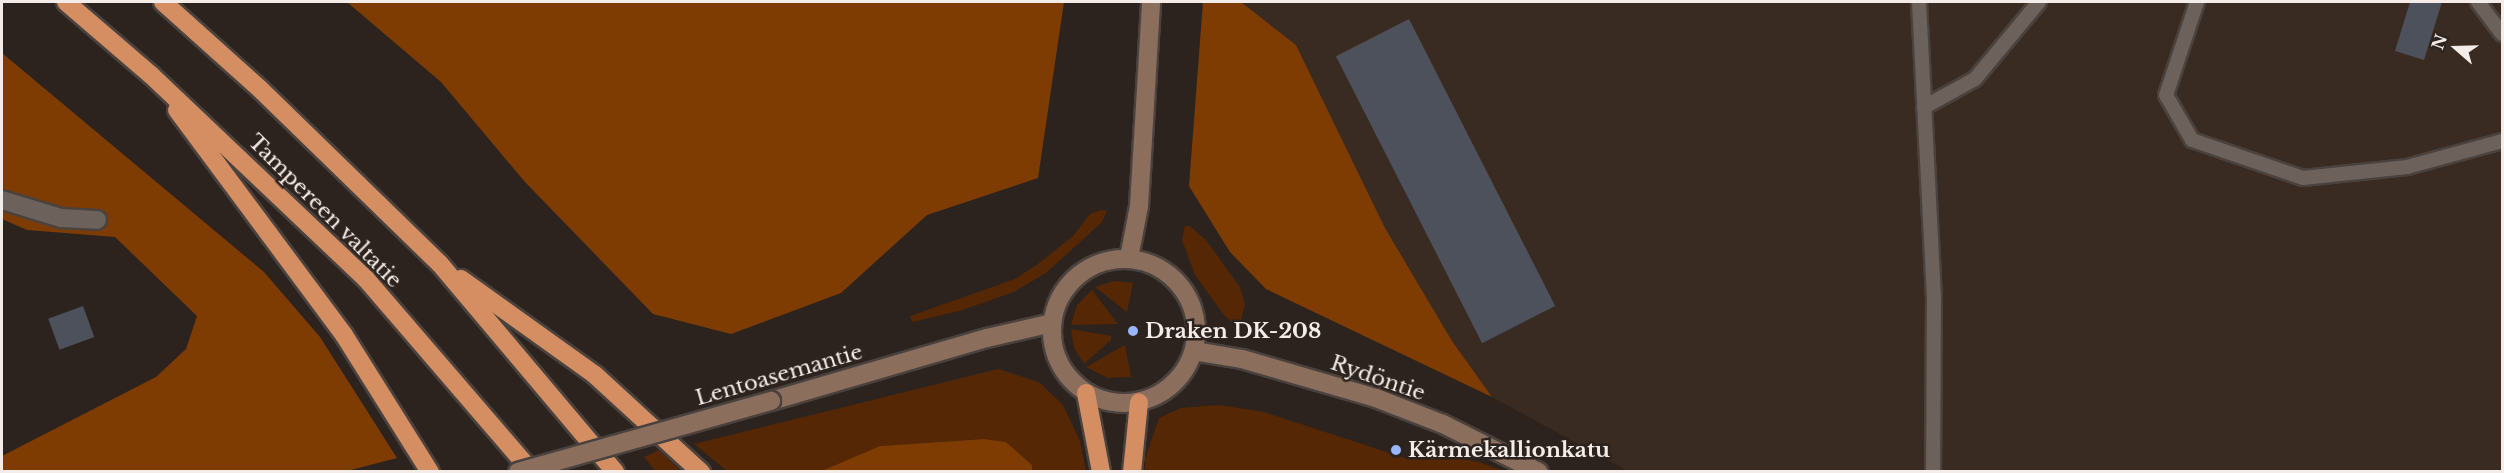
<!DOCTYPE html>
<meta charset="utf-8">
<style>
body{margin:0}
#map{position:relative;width:2504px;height:473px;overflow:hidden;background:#2d231e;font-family:"Libre Baskerville",serif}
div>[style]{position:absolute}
.built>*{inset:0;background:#3a2b22}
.green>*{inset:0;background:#552704}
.forest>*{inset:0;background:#7e3c03}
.building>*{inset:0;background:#4c515b;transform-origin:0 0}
.roads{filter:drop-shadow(2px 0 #4a423e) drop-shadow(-2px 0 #4a423e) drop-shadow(0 2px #4a423e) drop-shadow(0 -2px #4a423e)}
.lane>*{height:14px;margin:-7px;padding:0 7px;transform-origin:7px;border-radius:7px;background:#6c615b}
.street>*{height:18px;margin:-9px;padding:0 9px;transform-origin:9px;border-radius:9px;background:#6c615b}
.secondary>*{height:18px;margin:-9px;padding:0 9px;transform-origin:9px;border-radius:9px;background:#8c6e5d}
.secondary>.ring{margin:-9px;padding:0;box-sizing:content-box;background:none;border:18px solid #8c6e5d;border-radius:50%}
.highway>*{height:18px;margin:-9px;padding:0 9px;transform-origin:9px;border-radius:9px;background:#d58e62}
.bridges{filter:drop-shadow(2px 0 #4a423e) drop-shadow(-2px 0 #4a423e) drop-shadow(0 2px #4a423e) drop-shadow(0 -2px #4a423e)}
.secondary-bridge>*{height:18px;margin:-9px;padding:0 9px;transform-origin:9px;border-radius:9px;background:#8c6e5d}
.dots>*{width:16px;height:16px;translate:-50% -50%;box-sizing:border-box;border:3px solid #2d231e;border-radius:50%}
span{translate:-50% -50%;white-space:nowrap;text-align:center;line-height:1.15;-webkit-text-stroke:5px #2d231e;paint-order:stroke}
.street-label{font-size:21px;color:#f3ece8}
.poi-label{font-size:21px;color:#f3ece8;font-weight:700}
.left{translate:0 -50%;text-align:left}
.frame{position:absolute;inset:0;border:3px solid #f3ece8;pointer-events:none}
.north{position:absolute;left:2426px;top:18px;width:60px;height:60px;-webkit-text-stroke:4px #2d231e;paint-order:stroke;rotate:290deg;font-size:16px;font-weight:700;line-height:24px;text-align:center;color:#f3ece8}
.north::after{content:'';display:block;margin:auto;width:21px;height:27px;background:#f3ece8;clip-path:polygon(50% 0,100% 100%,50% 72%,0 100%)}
</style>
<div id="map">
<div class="built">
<i style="clip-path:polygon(1241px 2px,2502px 2px,2502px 471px,1628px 471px,1492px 397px,1452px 341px,1385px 228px,1296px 45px)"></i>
</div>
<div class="green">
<i style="clip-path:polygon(1101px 210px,1107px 211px,1102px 222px,1046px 273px,1014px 292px,959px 311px,912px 322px,910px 316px,1015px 279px,1038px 264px,1073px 236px,1090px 214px)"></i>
<i style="clip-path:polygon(1185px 226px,1190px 226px,1206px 240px,1240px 287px,1245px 304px,1239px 329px,1224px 315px,1195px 275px,1182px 240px)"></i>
<i style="clip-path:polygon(1114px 281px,1133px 283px,1127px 312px,1095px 287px)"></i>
<i style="clip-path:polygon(1092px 290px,1118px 324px,1071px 325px,1077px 305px)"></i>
<i style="clip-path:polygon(1071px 329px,1111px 336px,1111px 340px,1084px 364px,1074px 348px)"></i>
<i style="clip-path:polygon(1125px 345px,1131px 377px,1108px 378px,1086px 367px)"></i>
<i style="clip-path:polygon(998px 369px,1039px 382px,1063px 405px,1080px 441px,1086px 471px,1032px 471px,1032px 465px,1006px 442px,984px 439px,880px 446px,822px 472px,727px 471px,694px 444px)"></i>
<i style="clip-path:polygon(1219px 405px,1264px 412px,1408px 459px,1412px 449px,1479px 462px,1503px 471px,1145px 471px,1145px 459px,1159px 418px,1181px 408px)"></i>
<i style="clip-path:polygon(659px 450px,681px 471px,655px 471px,644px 457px)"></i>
</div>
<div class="forest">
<i style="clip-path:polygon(347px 2px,1064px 2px,1038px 178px,927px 215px,841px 293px,731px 334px,653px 314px,525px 182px,441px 82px)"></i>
<i style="clip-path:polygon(1203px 2px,1241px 2px,1296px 45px,1385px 228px,1452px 341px,1492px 397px,1266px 289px,1230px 252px,1189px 186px)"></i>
<i style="clip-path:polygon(2px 53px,264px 272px,320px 337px,397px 458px,343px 472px,2px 471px,2px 456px,156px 377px,186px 349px,197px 316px,115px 237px,27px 230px,2px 219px)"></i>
<i style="clip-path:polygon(984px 439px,1006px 442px,1032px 465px,1032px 471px,822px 471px,880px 446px)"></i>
</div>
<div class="building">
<i style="clip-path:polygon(2410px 2px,2442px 2px,2424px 60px,2395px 51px)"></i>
<i style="left:1409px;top:19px;width:322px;height:82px;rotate:63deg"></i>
<i style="left:83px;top:306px;width:33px;height:37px;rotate:70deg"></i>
</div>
<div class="roads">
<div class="lane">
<i style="left:1919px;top:2px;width:293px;rotate:87.1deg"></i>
<i style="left:1934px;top:295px;width:177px;rotate:90.3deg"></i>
<i style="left:2197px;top:2px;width:98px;rotate:108.4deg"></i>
<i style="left:2166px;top:95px;width:52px;rotate:60deg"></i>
<i style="left:2192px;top:140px;width:117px;rotate:18.9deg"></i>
<i style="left:2303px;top:178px;width:105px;rotate:-6deg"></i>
<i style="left:2407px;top:167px;width:98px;rotate:-15.3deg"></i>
<i style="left:2478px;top:2px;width:40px;rotate:53deg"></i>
<i style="left:1924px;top:107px;width:58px;rotate:-28.8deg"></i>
<i style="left:1975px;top:79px;width:100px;rotate:-50.3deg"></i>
</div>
<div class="street">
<i style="left:2px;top:200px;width:62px;rotate:17deg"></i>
<i style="left:61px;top:218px;width:36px;rotate:3deg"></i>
</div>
<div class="secondary">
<i style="left:1129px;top:258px;width:53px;rotate:-79.1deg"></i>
<i style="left:1139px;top:206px;width:204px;rotate:-86.6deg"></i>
<i class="ring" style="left:1052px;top:259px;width:126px;height:126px"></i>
<i style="left:1194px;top:351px;width:49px;rotate:9.5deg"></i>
<i style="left:1242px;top:359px;width:140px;rotate:16.2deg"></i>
<i style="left:1376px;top:398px;width:72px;rotate:21.2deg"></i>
<i style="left:1443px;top:424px;width:107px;rotate:26.6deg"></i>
<i style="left:771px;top:401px;width:225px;rotate:-16.3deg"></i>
<i style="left:987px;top:338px;width:67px;rotate:-13deg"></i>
</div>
<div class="highway">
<i style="left:66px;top:2px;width:112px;rotate:40.7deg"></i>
<i style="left:151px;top:75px;width:296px;rotate:43.5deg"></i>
<i style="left:366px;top:279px;width:255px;rotate:49.3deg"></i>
<i style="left:163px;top:2px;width:130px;rotate:41.9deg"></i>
<i style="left:260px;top:89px;width:251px;rotate:44.2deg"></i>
<i style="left:440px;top:264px;width:272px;rotate:49.9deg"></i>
<i style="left:177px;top:110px;width:280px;rotate:53.4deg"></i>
<i style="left:344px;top:335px;width:162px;rotate:57.9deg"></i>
<i style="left:461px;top:279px;width:165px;rotate:35.6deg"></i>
<i style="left:595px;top:375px;width:144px;rotate:42.5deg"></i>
<i style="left:1086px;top:393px;width:80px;rotate:79.2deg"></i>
<i style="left:1132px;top:472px;width:70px;rotate:-84.3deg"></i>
</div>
</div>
<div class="bridges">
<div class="secondary-bridge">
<i style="left:518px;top:472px;width:263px;rotate:-15.7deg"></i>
</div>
</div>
<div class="dots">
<i style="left:1133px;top:331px;background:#98b6fd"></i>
<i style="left:1396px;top:450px;background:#98b6fd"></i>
</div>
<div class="street-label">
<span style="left:325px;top:211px;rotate:45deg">Tampereen valtatie</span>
<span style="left:779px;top:375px;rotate:-16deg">Lentoasemantie</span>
<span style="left:1378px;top:378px;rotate:19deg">Rydöntie</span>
</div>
<div class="poi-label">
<span class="left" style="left:1145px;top:331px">Draken DK-208</span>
<span class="left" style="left:1408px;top:450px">Kärmekallionkatu</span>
</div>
<div class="frame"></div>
<div class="north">N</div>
</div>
